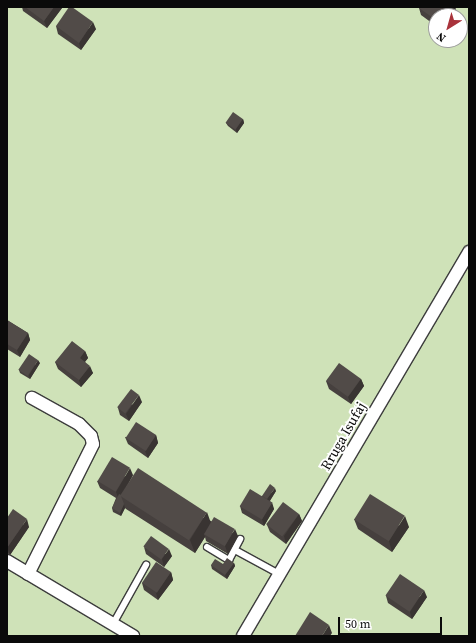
<!DOCTYPE html>
<style>
body{margin:0}
#map{position:relative;width:476px;height:643px;overflow:hidden;background:#fdf8ea;font-family:"Source Serif 4",serif}
div>[style]{position:absolute}
.green>*{inset:0;background:#cfe2b8}
.roads{filter:drop-shadow(1px 0 #3d3d3d) drop-shadow(-1px 0 #3d3d3d) drop-shadow(0 1px #3d3d3d) drop-shadow(0 -1px #3d3d3d)}
.lane>*{height:6px;margin:-3px;padding:0 3px;transform-origin:3px;border-radius:3px;background:#fff}
.street>*{height:12px;margin:-6px;padding:0 6px;transform-origin:6px;border-radius:6px;background:#fff}
.wall>*{inset:0;background:#46403e}
.shaded-wall>*{inset:0;background:#393432}
.building>*{inset:0;background:#514b48;transform-origin:0 0}
span{translate:-50% -50%;white-space:nowrap;text-align:center;line-height:1.15;-webkit-text-stroke:4px #fff;paint-order:stroke}
.street-label{font-size:14px;color:#0a0a0a}
.frame{position:absolute;inset:0;border:8px solid #0a0a0a;pointer-events:none}
.north{position:absolute;left:428px;top:8px;width:40px;height:40px;box-sizing:border-box;background:#fff;border:1px solid #9d9d9d;border-radius:50%;rotate:217deg;font-size:11px;font-weight:700;line-height:16px;text-align:center;color:#0a0a0a}
.north::after{content:'';display:block;margin:auto;width:14px;height:18px;background:#a9333b;clip-path:polygon(50% 0,100% 100%,50% 72%,0 100%)}
.scale{position:absolute;left:338px;top:617px;width:104px;height:18px;box-sizing:border-box;border:2px solid #0a0a0a;border-top:0;padding-left:5px;font-size:12px;line-height:14px;white-space:nowrap;color:#0a0a0a;-webkit-text-stroke:3px #fff;paint-order:stroke}
</style>
<div id="map">
<div class="green">
<i style="clip-path:polygon(evenodd,7px 7px,469px 7px,469px 636px,7px 636px,7px 7px,436px 16px,460px 16px,460px 40px,436px 40px,436px 16px)"></i>
</div>
<div class="roads">
<div class="lane">
<i style="left:207px;top:547px;width:26px;rotate:31deg"></i>
<i style="left:229px;top:560px;width:24px;rotate:-62deg"></i>
<i style="left:235px;top:550px;width:50px;rotate:28.6deg"></i>
<i style="left:113px;top:624px;width:68px;rotate:-60.8deg"></i>
</div>
<div class="street">
<i style="left:7px;top:561px;width:147px;rotate:30.8deg"></i>
<i style="left:28px;top:574px;width:145px;rotate:-63.4deg"></i>
<i style="left:93px;top:444px;width:8px;rotate:-104deg"></i>
<i style="left:91px;top:436px;width:17px;rotate:-135deg"></i>
<i style="left:79px;top:424px;width:54px;rotate:-151deg"></i>
<i style="left:243px;top:636px;width:446px;rotate:-59.5deg"></i>
</div>
</div>
<div class="wall">
<i style="clip-path:polygon(22px 7px,62px 7px,62px 8px,47px 28px,23px 11px)"></i>
<i style="clip-path:polygon(419px 8px,456px 9px,451px 16px,436px 16px,436px 26px,421px 15px)"></i>
<i style="clip-path:polygon(56px 26px,96px 29px,81px 50px,58px 34px)"></i>
<i style="clip-path:polygon(243px 119px,244px 123px,237px 133px,228px 126px,226px 123px)"></i>
<i style="clip-path:polygon(7px 320px,28px 333px,30px 340px,20px 357px,7px 349px)"></i>
<i style="clip-path:polygon(85px 351px,88px 358px,85px 362px,93px 373px,81px 387px,58px 369px,55px 362px)"></i>
<i style="clip-path:polygon(40px 363px,30px 379px,20px 373px,19px 370px)"></i>
<i style="clip-path:polygon(361px 379px,364px 386px,351px 404px,329px 389px,326px 381px)"></i>
<i style="clip-path:polygon(142px 402px,129px 421px,120px 415px,118px 408px)"></i>
<i style="clip-path:polygon(156px 435px,158px 443px,148px 458px,128px 444px,125px 437px)"></i>
<i style="clip-path:polygon(133px 475px,126px 488px,211px 521px,238px 536px,228px 554px,206px 541px,205px 537px,195px 553px,126px 509px,125px 508px,121px 516px,113px 512px,112px 508px,116px 498px,100px 488px,97px 481px)"></i>
<i style="clip-path:polygon(276px 491px,270px 501px,274px 509px,264px 526px,242px 513px,240px 506px,262px 496px)"></i>
<i style="clip-path:polygon(299px 514px,302px 521px,286px 544px,270px 532px,267px 525px)"></i>
<i style="clip-path:polygon(7px 518px,29px 527px,10px 555px,7px 553px)"></i>
<i style="clip-path:polygon(354px 519px,409px 527px,392px 552px,358px 529px)"></i>
<i style="clip-path:polygon(144px 547px,172px 556px,164px 567px,146px 554px)"></i>
<i style="clip-path:polygon(234px 563px,235px 566px,227px 579px,212px 569px,211px 565px)"></i>
<i style="clip-path:polygon(171px 572px,173px 580px,158px 600px,144px 590px,142px 583px)"></i>
<i style="clip-path:polygon(386px 596px,427px 597px,412px 619px,388px 603px)"></i>
</div>
<div class="shaded-wall">
<i style="clip-path:polygon(54px 7px,62px 7px,62px 8px,47px 28px,44px 21px)"></i>
<i style="clip-path:polygon(449px 7px,455px 7px,456px 9px,451px 16px,443px 16px)"></i>
<i style="clip-path:polygon(93px 22px,96px 29px,81px 50px,79px 43px)"></i>
<i style="clip-path:polygon(243px 119px,244px 123px,237px 133px,236px 129px)"></i>
<i style="clip-path:polygon(28px 333px,30px 340px,20px 357px,17px 350px)"></i>
<i style="clip-path:polygon(85px 351px,88px 358px,82px 365px,80px 358px)"></i>
<i style="clip-path:polygon(38px 360px,40px 363px,30px 379px,29px 375px)"></i>
<i style="clip-path:polygon(90px 366px,93px 373px,81px 387px,79px 380px)"></i>
<i style="clip-path:polygon(361px 379px,364px 386px,351px 404px,348px 397px)"></i>
<i style="clip-path:polygon(139px 395px,142px 402px,129px 421px,126px 414px)"></i>
<i style="clip-path:polygon(156px 435px,158px 443px,148px 458px,145px 451px)"></i>
<i style="clip-path:polygon(130px 468px,133px 475px,119px 500px,116px 492px)"></i>
<i style="clip-path:polygon(275px 488px,276px 491px,268px 503px,267px 499px)"></i>
<i style="clip-path:polygon(272px 502px,274px 509px,264px 526px,262px 519px)"></i>
<i style="clip-path:polygon(124px 504px,125px 508px,121px 516px,120px 513px)"></i>
<i style="clip-path:polygon(207px 512px,212px 526px,204px 534px,205px 537px,195px 553px,190px 540px)"></i>
<i style="clip-path:polygon(299px 514px,302px 521px,286px 544px,284px 536px)"></i>
<i style="clip-path:polygon(405px 516px,409px 527px,392px 552px,389px 541px)"></i>
<i style="clip-path:polygon(27px 519px,29px 527px,10px 555px,7px 548px)"></i>
<i style="clip-path:polygon(235px 529px,238px 536px,228px 554px,225px 546px)"></i>
<i style="clip-path:polygon(169px 549px,172px 556px,164px 567px,162px 559px)"></i>
<i style="clip-path:polygon(234px 563px,235px 566px,227px 579px,225px 575px)"></i>
<i style="clip-path:polygon(171px 572px,173px 580px,158px 600px,156px 593px)"></i>
<i style="clip-path:polygon(424px 590px,427px 597px,412px 619px,410px 612px)"></i>
<i style="clip-path:polygon(329px 625px,332px 633px,330px 636px,322px 636px)"></i>
</div>
<div class="building">
<i style="clip-path:polygon(25px 7px,54px 7px,44px 21px)"></i>
<i style="clip-path:polygon(69px 7px,72px 7px,93px 22px,79px 43px,56px 26px)"></i>
<i style="clip-path:polygon(419px 7px,449px 7px,443px 16px,436px 16px,436px 20px,419px 8px)"></i>
<i style="left:233px;top:112px;width:12px;height:13px;rotate:35deg"></i>
<i style="clip-path:polygon(7px 320px,28px 333px,17px 350px,7px 344px)"></i>
<i style="clip-path:polygon(72px 341px,85px 351px,80px 358px,90px 366px,79px 380px,55px 362px)"></i>
<i style="left:29px;top:354px;width:11px;height:19px;rotate:34deg"></i>
<i style="left:339px;top:363px;width:27px;height:22px;rotate:36deg"></i>
<i style="left:131px;top:389px;width:10px;height:23px;rotate:37deg"></i>
<i style="left:136px;top:422px;width:24px;height:19px;rotate:33deg"></i>
<i style="left:112px;top:457px;width:21px;height:28px;rotate:31deg"></i>
<i style="left:138px;top:468px;width:82px;height:33px;rotate:33deg"></i>
<i style="clip-path:polygon(270px 484px,275px 488px,267px 499px,262px 496px)"></i>
<i style="left:250px;top:489px;width:26px;height:20px;rotate:31deg"></i>
<i style="clip-path:polygon(119px 494px,121px 495px,121px 496px,124px 504px,120px 513px,112px 508px)"></i>
<i style="left:370px;top:494px;width:41px;height:30px;rotate:32deg"></i>
<i style="left:283px;top:502px;width:20px;height:28px;rotate:37deg"></i>
<i style="clip-path:polygon(13px 509px,27px 519px,7px 548px,7px 518px)"></i>
<i style="left:214px;top:517px;width:24px;height:20px;rotate:30deg"></i>
<i style="left:151px;top:536px;width:22px;height:13px;rotate:36deg"></i>
<i style="clip-path:polygon(227px 558px,234px 563px,225px 575px,211px 565px,215px 559px,223px 564px)"></i>
<i style="left:156px;top:562px;width:18px;height:25px;rotate:34deg"></i>
<i style="left:400px;top:574px;width:29px;height:26px;rotate:34deg"></i>
<i style="clip-path:polygon(310px 612px,329px 625px,322px 636px,295px 636px)"></i>
</div>
<div class="street-label">
<span style="left:343px;top:436px;rotate:-60deg">Rruga Isufaj</span>
</div>
<div class="frame"></div>
<div class="north">N</div>
<div class="scale">50 m</div>
</div>
